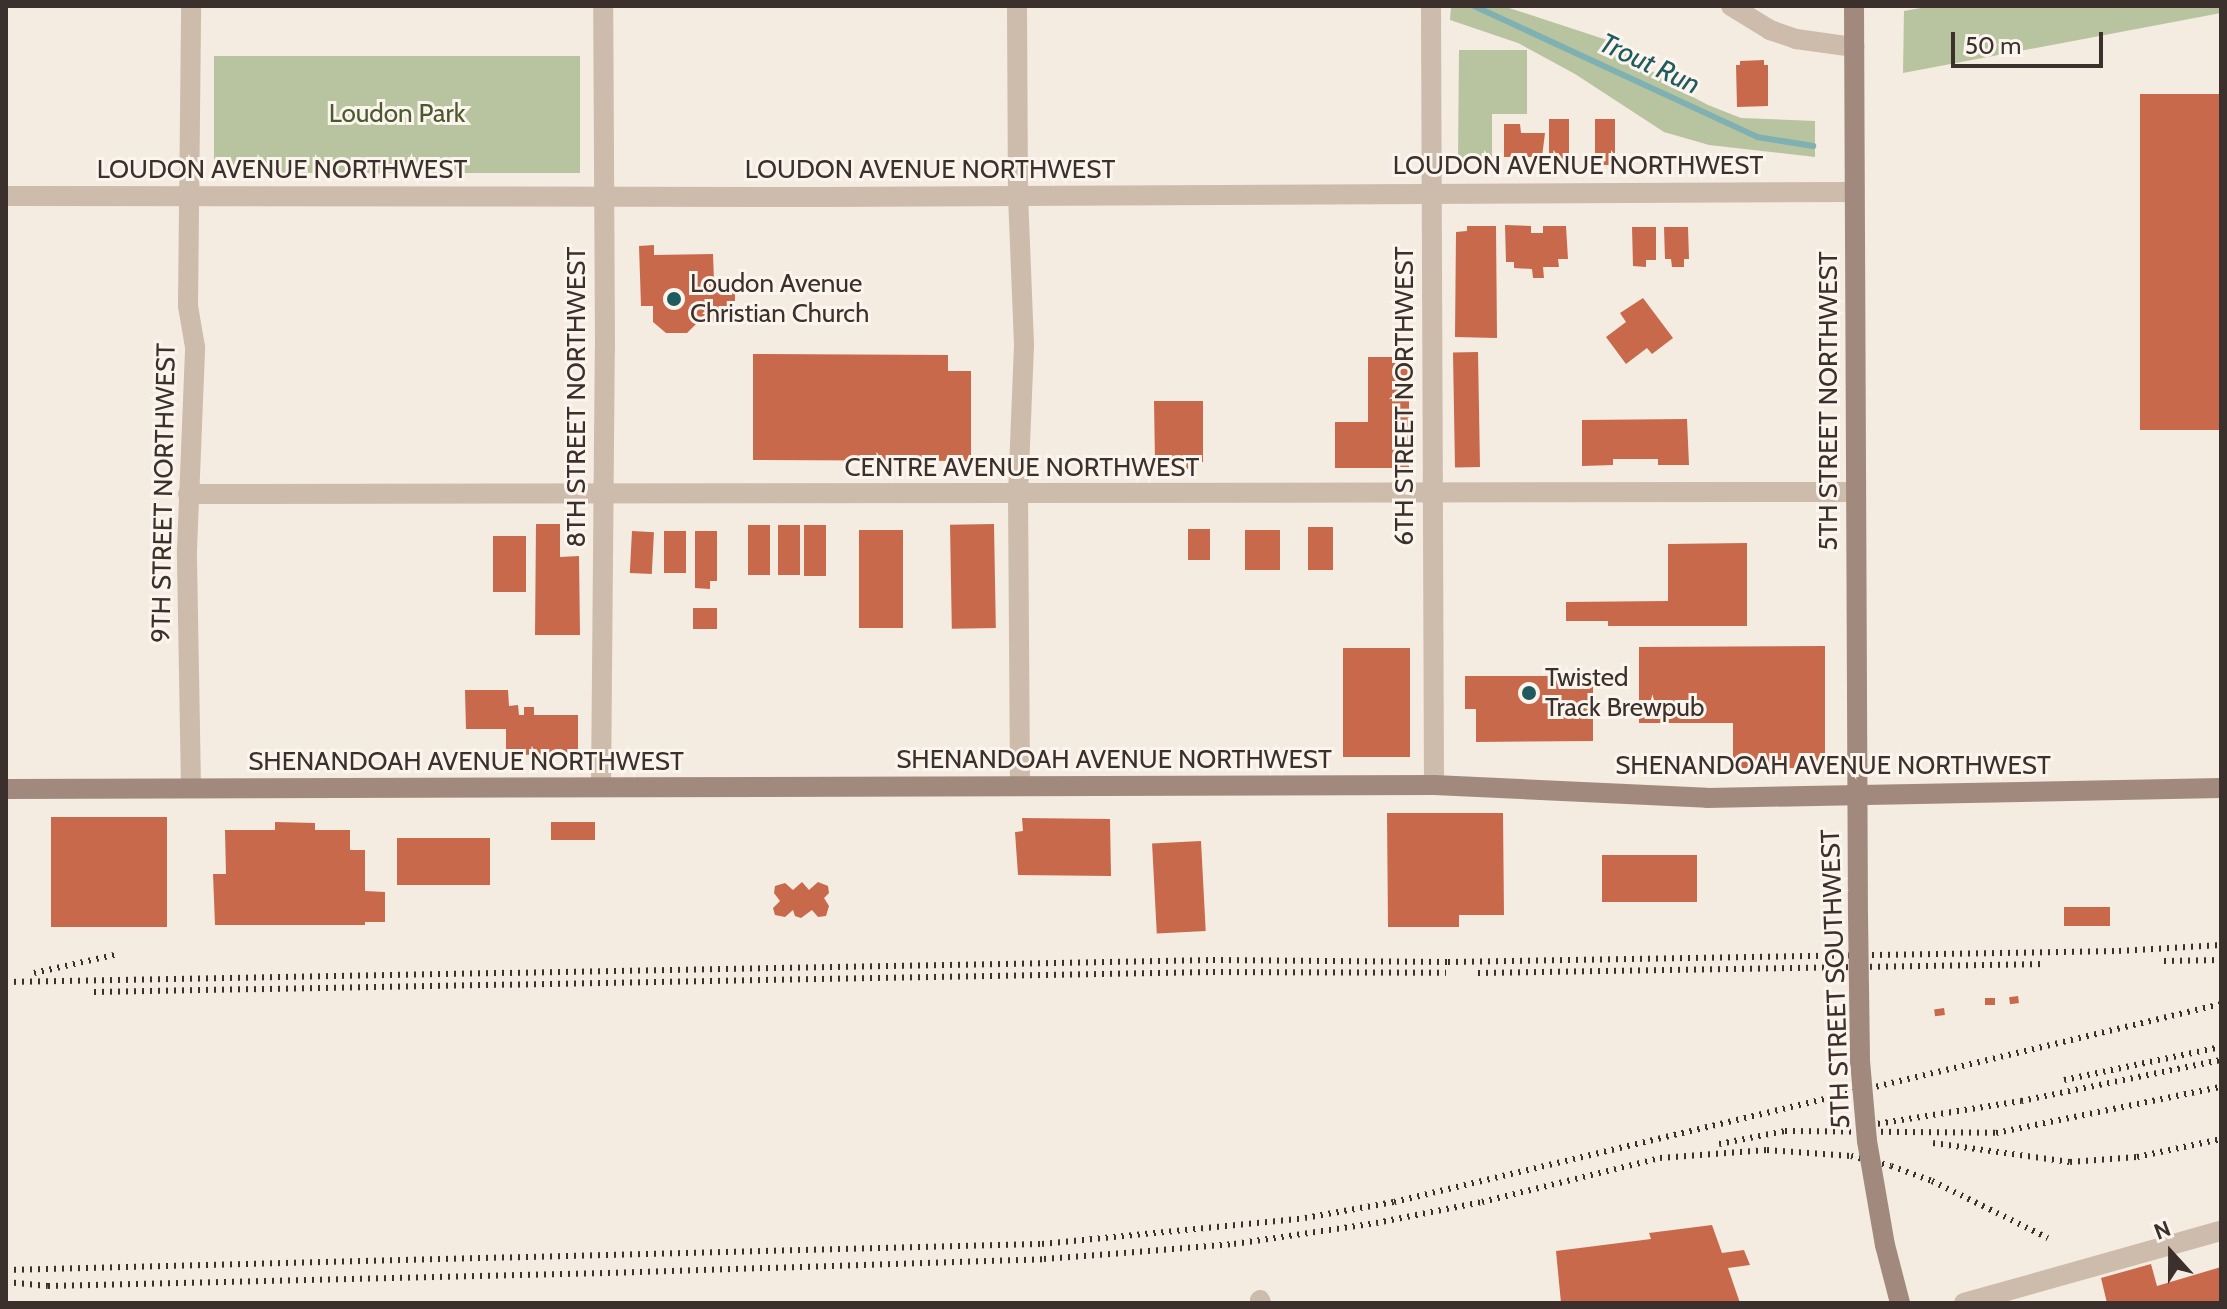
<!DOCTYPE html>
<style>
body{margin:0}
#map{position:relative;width:2227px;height:1309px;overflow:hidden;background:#f4ebe1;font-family:Cabin,sans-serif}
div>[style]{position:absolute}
.green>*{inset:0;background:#b8c4a0;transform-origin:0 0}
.stream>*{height:6px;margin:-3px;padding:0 3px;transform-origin:3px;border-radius:3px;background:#7fb0b2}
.building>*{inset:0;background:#c8694b;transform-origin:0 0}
.street>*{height:20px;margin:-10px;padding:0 10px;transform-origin:10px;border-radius:10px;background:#cdbbac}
.secondary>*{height:20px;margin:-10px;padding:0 10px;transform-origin:10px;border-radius:10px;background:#a18a7d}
.rail>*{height:6px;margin-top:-3px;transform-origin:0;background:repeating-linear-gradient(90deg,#3b302b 0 2px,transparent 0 8px)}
.secondary-bridge>*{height:20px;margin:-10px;padding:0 10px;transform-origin:10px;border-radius:10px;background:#a18a7d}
.dots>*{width:22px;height:22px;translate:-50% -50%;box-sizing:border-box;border:4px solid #fbf5ee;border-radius:50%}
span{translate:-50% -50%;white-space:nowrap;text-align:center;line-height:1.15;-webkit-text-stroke:6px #fbf5ee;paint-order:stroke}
.park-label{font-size:26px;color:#4a5a2e}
.street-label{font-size:26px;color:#3b302b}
.poi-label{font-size:26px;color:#3b302b}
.left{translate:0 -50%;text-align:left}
.water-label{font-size:28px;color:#1f5a5e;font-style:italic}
.frame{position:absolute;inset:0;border:8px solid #3b302b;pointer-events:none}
.north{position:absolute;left:2131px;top:1213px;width:80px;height:80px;-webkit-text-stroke:6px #fbf5ee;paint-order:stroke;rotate:339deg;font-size:22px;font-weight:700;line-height:32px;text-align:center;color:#3b302b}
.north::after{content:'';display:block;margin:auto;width:28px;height:36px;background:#3b302b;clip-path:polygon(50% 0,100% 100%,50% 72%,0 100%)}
.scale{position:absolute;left:1951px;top:32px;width:152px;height:36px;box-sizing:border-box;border:4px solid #3b302b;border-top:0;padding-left:10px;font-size:24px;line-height:28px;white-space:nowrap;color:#3b302b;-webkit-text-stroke:6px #fbf5ee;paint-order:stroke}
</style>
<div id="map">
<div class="green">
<i style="clip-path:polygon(1451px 6px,1503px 6px,1610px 41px,1676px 88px,1708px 105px,1741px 118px,1815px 121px,1815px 157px,1709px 145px,1664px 132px,1575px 74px,1518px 43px,1450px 20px)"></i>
<i style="clip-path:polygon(1932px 6px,2221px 6px,2221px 13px,1903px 73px,1904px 11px)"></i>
<i style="clip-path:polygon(1459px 50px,1527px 50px,1527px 114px,1492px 114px,1492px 160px,1458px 160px)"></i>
<i style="left:214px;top:56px;width:366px;height:117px"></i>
</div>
<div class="stream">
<i style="left:1474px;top:6px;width:312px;rotate:24.8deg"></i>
<i style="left:1757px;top:137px;width:57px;rotate:9.1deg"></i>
</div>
<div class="building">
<i style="clip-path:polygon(1764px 60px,1764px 65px,1768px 65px,1768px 106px,1737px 107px,1736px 65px,1740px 65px,1740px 61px)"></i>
<i style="left:2221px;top:94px;width:336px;height:81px;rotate:90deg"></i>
<i style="left:1549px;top:119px;width:20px;height:47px"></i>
<i style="left:1595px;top:119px;width:20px;height:46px"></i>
<i style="clip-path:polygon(1504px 124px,1520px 124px,1521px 133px,1545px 133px,1542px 157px,1504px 157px)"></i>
<i style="clip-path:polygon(1505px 225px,1531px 226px,1531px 233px,1543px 233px,1543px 226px,1566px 226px,1568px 259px,1558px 259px,1559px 267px,1543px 267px,1544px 278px,1533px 278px,1532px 269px,1514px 268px,1514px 262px,1506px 262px)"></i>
<i style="clip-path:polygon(1467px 226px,1496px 226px,1497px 338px,1455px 337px,1456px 232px,1467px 231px)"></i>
<i style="clip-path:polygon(1632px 227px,1656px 227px,1656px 260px,1646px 260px,1646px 267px,1633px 266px)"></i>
<i style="clip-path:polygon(1664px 227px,1688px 227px,1689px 259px,1684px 259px,1684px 267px,1672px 267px,1671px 259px,1665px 259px)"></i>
<i style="clip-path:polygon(654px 245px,654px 255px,713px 254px,714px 281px,718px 281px,718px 292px,735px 292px,735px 322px,697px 323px,687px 333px,666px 333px,653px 322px,653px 306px,641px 306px,639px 246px)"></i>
<i style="clip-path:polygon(1643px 298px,1673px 338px,1652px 354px,1647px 348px,1626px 364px,1606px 337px,1626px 322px,1620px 313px)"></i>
<i style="left:1478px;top:352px;width:115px;height:25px;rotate:89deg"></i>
<i style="clip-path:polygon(753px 354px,948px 355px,948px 371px,971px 371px,971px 461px,753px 460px)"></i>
<i style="clip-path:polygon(1368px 357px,1409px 357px,1409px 468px,1335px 468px,1335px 422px,1368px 422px)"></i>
<i style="clip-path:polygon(1154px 401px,1203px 401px,1203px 462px,1188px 462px,1189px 469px,1169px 468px,1169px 462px,1155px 462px)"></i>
<i style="clip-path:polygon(1687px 419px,1689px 465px,1658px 465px,1658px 459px,1613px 459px,1613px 465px,1582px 466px,1582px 420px)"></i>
<i style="clip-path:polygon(536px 524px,560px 524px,560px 557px,579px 556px,580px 635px,535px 635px)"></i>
<i style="left:994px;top:524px;width:104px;height:44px;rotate:89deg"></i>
<i style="left:748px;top:525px;width:22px;height:50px"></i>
<i style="left:778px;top:525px;width:22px;height:50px"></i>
<i style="left:804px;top:525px;width:22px;height:51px"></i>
<i style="left:1308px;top:527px;width:25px;height:43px"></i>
<i style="left:1188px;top:529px;width:22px;height:31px"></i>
<i style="left:859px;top:530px;width:44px;height:98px"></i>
<i style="left:1245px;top:530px;width:35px;height:40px"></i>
<i style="left:632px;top:531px;width:22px;height:42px;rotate:3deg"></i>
<i style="left:686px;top:531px;width:42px;height:22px;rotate:90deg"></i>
<i style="clip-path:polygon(695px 531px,717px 531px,717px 581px,710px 581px,710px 589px,695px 588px)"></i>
<i style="left:493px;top:536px;width:33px;height:56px"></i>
<i style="clip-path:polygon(1747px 543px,1747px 626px,1608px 626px,1608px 621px,1566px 621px,1566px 602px,1668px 601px,1668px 544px)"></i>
<i style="left:693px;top:608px;width:24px;height:21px"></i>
<i style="clip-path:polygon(1825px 646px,1825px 768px,1733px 768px,1733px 723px,1639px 723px,1639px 647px)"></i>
<i style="left:1410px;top:648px;width:109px;height:67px;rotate:90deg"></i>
<i style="clip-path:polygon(1465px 676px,1593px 676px,1593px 741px,1476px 742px,1476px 709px,1465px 709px)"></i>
<i style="clip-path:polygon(465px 690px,508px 690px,509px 706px,518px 705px,519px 715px,524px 715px,524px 707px,534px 707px,534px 715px,578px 715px,578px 754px,506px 755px,506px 729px,466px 729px)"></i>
<i style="clip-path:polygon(1387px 813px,1503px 813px,1504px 915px,1459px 915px,1459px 927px,1388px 927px)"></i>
<i style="left:51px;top:817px;width:116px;height:110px"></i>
<i style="clip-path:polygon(1022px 818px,1110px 819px,1111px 876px,1018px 875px,1015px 832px,1023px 831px)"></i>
<i style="clip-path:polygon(275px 822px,315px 823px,315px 830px,350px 830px,350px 850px,365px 850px,365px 891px,385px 892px,385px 922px,365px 922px,365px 925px,215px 925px,213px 874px,226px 874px,225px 830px,275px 830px)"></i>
<i style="left:551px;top:822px;width:44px;height:18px"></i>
<i style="left:397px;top:838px;width:93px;height:47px"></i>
<i style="left:1201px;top:841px;width:90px;height:49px;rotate:87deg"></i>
<i style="left:1602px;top:855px;width:95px;height:47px"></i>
<i style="clip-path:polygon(802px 882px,809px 890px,818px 882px,828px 886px,829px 893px,824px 898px,829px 906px,826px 916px,818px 917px,812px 910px,801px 918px,795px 916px,793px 910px,785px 917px,775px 915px,773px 908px,780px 901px,774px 893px,775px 886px,785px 883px,793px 890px)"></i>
<i style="left:2110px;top:907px;width:19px;height:46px;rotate:90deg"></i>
<i style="left:2018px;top:996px;width:7px;height:9px;rotate:82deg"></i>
<i style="left:1995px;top:998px;width:7px;height:10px;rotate:90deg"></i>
<i style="left:1944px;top:1008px;width:7px;height:10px;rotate:82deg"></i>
<i style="clip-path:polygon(1712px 1225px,1722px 1253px,1744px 1250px,1750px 1265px,1728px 1268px,1740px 1303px,1561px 1303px,1556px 1251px,1651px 1239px,1649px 1233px)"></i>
<i style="clip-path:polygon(2151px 1264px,2157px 1286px,2221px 1267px,2221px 1303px,2107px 1303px,2101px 1278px)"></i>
</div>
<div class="street">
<i style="left:1017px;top:6px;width:189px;rotate:89.7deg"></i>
<i style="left:1018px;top:195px;width:150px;rotate:87.7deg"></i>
<i style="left:1024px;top:345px;width:149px;rotate:92.3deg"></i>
<i style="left:1018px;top:494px;width:292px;rotate:89.6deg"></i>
<i style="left:1431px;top:6px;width:779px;rotate:89.78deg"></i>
<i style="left:1731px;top:6px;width:46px;rotate:31.6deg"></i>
<i style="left:1770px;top:30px;width:28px;rotate:19deg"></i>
<i style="left:1796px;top:39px;width:59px;rotate:7.9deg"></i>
<i style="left:6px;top:196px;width:818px;rotate:0.07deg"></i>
<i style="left:824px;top:197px;width:1029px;rotate:-0.28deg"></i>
<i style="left:188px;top:494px;width:1668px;rotate:-0.07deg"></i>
<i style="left:601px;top:787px;width:439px;rotate:-89.5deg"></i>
<i style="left:605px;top:348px;width:342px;rotate:-90.3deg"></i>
<i style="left:191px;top:788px;width:238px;rotate:-91deg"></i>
<i style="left:187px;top:550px;width:203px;rotate:-87.7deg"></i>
<i style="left:195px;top:347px;width:42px;rotate:-99.7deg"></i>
<i style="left:188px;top:306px;width:300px;rotate:-89.4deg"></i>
<i style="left:1260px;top:1300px;width:3px;rotate:72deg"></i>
<i style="left:1964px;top:1303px;width:267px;rotate:-15.7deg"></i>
</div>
<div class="secondary">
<i style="left:1854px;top:6px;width:909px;rotate:89.75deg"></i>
<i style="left:6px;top:789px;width:1428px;rotate:-0.16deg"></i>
<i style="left:1434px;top:785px;width:273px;rotate:2.7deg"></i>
<i style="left:1707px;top:798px;width:514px;rotate:-1.11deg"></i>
<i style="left:1885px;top:1245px;width:60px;rotate:75.5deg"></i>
</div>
<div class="rail">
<i style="left:2164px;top:961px;width:57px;rotate:-1deg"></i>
<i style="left:34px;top:973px;width:86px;rotate:-12.7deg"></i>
<i style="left:1478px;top:973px;width:568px;rotate:-0.91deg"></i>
<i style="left:6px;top:982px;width:1207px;rotate:-1.04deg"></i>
<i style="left:1213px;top:960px;width:235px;rotate:0.5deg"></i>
<i style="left:1448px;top:962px;width:671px;rotate:-0.94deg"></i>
<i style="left:2119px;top:951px;width:102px;rotate:-3.4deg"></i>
<i style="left:94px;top:992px;width:1119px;rotate:-1.02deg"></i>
<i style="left:1213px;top:972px;width:233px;rotate:0.2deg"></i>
<i style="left:2064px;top:1080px;width:160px;rotate:-11.9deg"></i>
<i style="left:1870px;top:1125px;width:153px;rotate:-9deg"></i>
<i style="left:2021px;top:1101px;width:204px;rotate:-11.6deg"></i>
<i style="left:1933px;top:1143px;width:138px;rotate:7.9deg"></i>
<i style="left:2070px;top:1162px;width:67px;rotate:-4.3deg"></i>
<i style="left:2137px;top:1157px;width:86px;rotate:-12.1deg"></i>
<i style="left:1719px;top:1144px;width:67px;rotate:-11.1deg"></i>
<i style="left:1785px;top:1131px;width:211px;rotate:0.5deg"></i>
<i style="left:1996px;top:1133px;width:230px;rotate:-11.6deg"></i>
<i style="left:6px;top:1270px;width:1036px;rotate:-1.44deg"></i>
<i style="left:1042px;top:1244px;width:264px;rotate:-5.6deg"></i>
<i style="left:1305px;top:1218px;width:90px;rotate:-10.2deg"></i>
<i style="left:1394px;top:1202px;width:850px;rotate:-13.46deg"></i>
<i style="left:6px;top:1282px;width:42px;rotate:5.4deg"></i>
<i style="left:48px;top:1286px;width:560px;rotate:-1.33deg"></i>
<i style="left:608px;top:1273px;width:436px;rotate:-1.8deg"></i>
<i style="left:1044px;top:1259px;width:80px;rotate:-4.3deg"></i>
<i style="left:1124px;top:1253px;width:110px;rotate:-4.7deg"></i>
<i style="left:1234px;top:1244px;width:144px;rotate:-8.4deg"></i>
<i style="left:1376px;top:1223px;width:108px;rotate:-11.2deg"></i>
<i style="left:1482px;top:1202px;width:183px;rotate:-13.9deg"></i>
<i style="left:1660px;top:1158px;width:107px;rotate:-4.3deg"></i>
<i style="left:1767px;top:1150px;width:84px;rotate:4.1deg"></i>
<i style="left:1851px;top:1156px;width:41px;rotate:14deg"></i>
<i style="left:1891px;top:1166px;width:44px;rotate:20.1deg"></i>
<i style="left:1932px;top:1181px;width:129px;rotate:26.2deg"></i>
</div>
<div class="secondary-bridge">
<i style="left:1858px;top:915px;width:146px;rotate:89.2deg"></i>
<i style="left:1860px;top:1061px;width:80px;rotate:85deg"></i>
<i style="left:1867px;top:1141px;width:106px;rotate:80.2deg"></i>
</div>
<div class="dots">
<i style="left:674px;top:299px;background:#1f5a5e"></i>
<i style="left:1529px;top:693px;background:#1f5a5e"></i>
</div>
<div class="park-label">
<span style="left:397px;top:114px">Loudon Park</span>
</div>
<div class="street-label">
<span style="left:1578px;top:166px">LOUDON AVENUE NORTHWEST</span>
<span style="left:282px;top:170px">LOUDON AVENUE NORTHWEST</span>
<span style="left:930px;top:170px">LOUDON AVENUE NORTHWEST</span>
<span style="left:1405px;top:396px;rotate:-90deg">6TH STREET NORTHWEST</span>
<span style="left:577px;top:397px;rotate:-90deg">8TH STREET NORTHWEST</span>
<span style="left:1829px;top:401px;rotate:-90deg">5TH STREET NORTHWEST</span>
<span style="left:1022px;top:468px">CENTRE AVENUE NORTHWEST</span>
<span style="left:164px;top:493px;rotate:-89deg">9TH STREET NORTHWEST</span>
<span style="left:1114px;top:760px">SHENANDOAH AVENUE NORTHWEST</span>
<span style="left:466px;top:762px">SHENANDOAH AVENUE NORTHWEST</span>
<span style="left:1833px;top:766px">SHENANDOAH AVENUE NORTHWEST</span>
<span style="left:1836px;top:979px;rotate:-92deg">5TH STREET SOUTHWEST</span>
</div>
<div class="poi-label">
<span class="left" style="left:690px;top:299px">Loudon Avenue<br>Christian Church</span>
<span class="left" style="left:1545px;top:693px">Twisted<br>Track Brewpub</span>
</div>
<div class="water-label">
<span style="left:1650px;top:63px;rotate:25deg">Trout Run</span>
</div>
<div class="frame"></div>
<div class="north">N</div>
<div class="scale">50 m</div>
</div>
